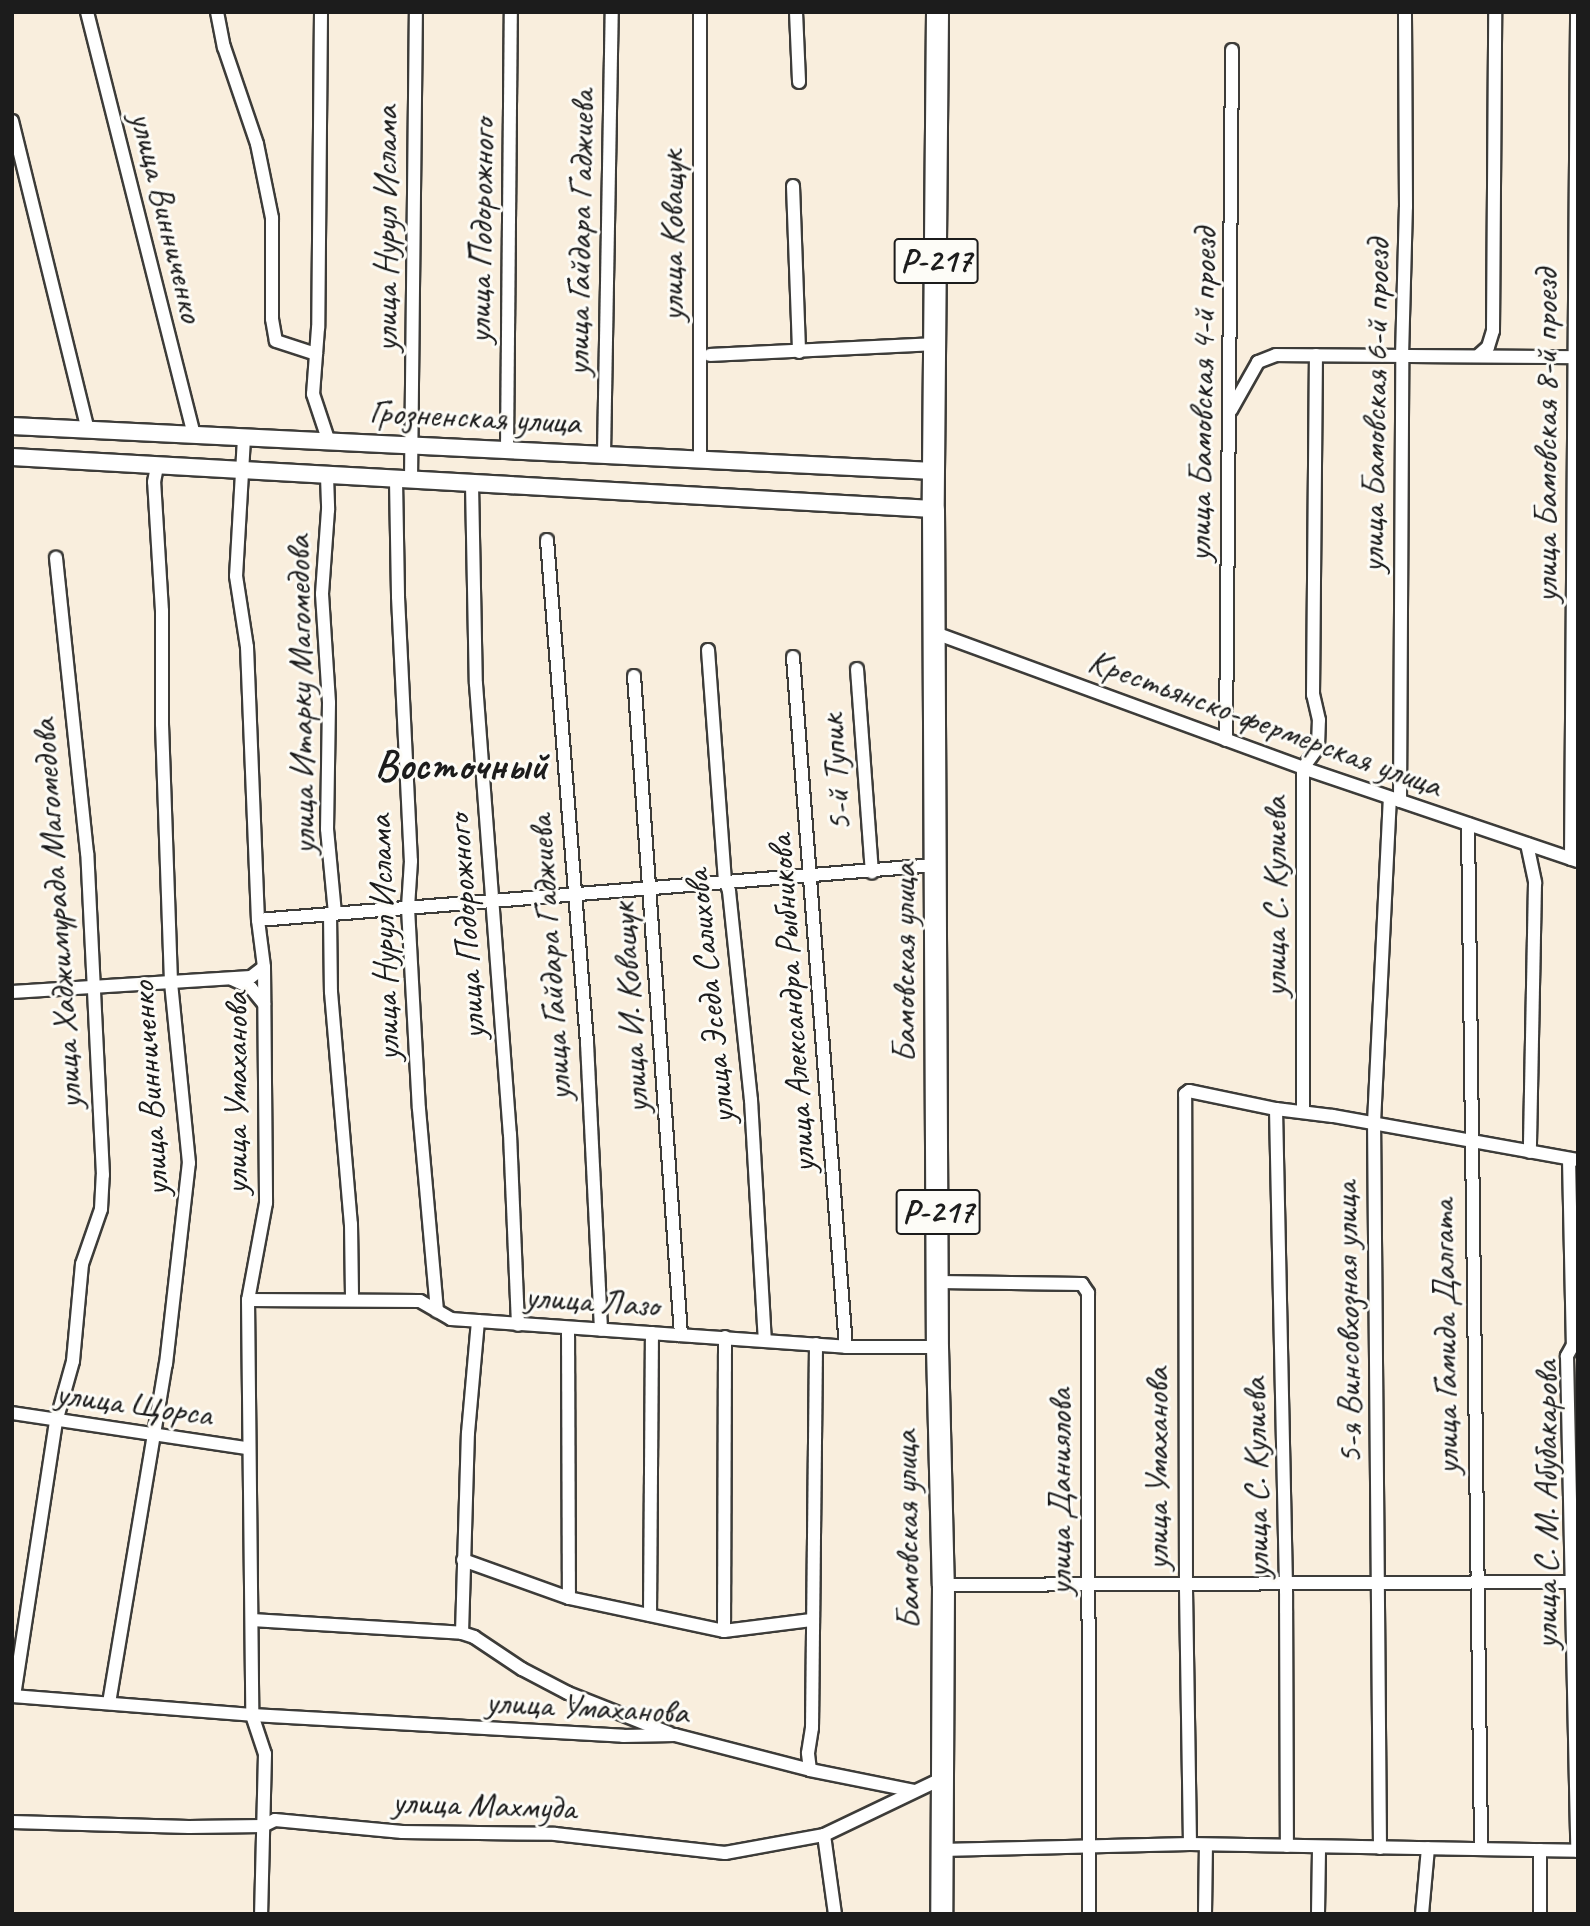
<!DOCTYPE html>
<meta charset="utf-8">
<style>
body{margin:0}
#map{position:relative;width:1590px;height:1926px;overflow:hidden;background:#f9eedd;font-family:Caveat,sans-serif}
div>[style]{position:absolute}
.roads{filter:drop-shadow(2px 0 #3d3c39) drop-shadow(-2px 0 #3d3c39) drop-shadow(0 2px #3d3c39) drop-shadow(0 -2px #3d3c39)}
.street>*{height:12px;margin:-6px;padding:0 6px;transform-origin:6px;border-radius:6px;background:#fff}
.secondary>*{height:16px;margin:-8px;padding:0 8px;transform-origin:8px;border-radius:8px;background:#fff}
.highway>*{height:21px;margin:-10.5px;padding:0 10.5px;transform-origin:10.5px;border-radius:10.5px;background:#fff}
span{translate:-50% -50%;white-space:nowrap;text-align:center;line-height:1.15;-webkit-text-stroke:6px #fdfcf7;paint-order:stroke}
.shield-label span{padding:2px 5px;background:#fdfcf7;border:2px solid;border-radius:5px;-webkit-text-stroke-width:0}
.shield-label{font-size:33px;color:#1c1c1c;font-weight:700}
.street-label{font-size:35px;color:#1c1c1c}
.district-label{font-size:42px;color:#1c1c1c;font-weight:700}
.frame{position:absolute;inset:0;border:14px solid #1c1c1c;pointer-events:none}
</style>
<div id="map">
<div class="roads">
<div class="street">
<i style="left:87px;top:12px;width:436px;rotate:75.8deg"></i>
<i style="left:217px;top:12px;width:36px;rotate:79deg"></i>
<i style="left:224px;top:47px;width:102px;rotate:71.2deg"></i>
<i style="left:257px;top:144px;width:76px;rotate:78.5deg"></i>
<i style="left:272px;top:218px;width:101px;rotate:90deg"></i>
<i style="left:272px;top:319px;width:22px;rotate:80deg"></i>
<i style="left:276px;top:341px;width:42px;rotate:18deg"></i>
<i style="left:321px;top:12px;width:316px;rotate:90.5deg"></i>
<i style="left:318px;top:328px;width:66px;rotate:94.3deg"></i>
<i style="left:313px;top:394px;width:51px;rotate:71.6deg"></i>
<i style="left:700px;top:12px;width:448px;rotate:90deg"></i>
<i style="left:796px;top:12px;width:70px;rotate:87.5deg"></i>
<i style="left:12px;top:121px;width:318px;rotate:76.2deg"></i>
<i style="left:793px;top:186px;width:166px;rotate:87.9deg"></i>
<i style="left:710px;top:355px;width:226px;rotate:-2.8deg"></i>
<i style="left:1479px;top:355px;width:12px;rotate:-42deg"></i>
<i style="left:1488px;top:347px;width:17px;rotate:-73deg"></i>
<i style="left:1493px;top:331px;width:319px;rotate:-89.6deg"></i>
<i style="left:1231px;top:410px;width:55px;rotate:-60.6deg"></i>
<i style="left:1258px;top:362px;width:19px;rotate:-21deg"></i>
<i style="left:1276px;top:355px;width:302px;rotate:0.4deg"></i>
<i style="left:244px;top:438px;width:138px;rotate:93.3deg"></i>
<i style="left:236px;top:576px;width:72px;rotate:81.2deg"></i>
<i style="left:247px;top:647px;width:273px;rotate:87.7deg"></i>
<i style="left:258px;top:920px;width:47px;rotate:82.7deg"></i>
<i style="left:264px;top:967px;width:236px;rotate:89.5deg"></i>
<i style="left:266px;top:1203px;width:99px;rotate:100.5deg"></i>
<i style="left:248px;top:1300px;width:415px;rotate:89.4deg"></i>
<i style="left:252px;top:1715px;width:41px;rotate:71.6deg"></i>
<i style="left:265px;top:1754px;width:160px;rotate:91.4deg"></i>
<i style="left:507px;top:450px;width:438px;rotate:-89.5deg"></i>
<i style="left:604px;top:455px;width:443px;rotate:-89deg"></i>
<i style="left:327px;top:476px;width:34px;rotate:88deg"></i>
<i style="left:328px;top:510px;width:84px;rotate:94.1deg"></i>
<i style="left:322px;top:594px;width:109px;rotate:86.3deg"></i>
<i style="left:329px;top:703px;width:126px;rotate:90.9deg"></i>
<i style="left:327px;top:829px;width:85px;rotate:84.6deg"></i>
<i style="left:396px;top:480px;width:117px;rotate:89deg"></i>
<i style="left:398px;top:597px;width:264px;rotate:87.2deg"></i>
<i style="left:411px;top:861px;width:47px;rotate:93.7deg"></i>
<i style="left:408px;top:908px;width:201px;rotate:86.9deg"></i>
<i style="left:419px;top:1109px;width:203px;rotate:84.9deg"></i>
<i style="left:411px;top:480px;width:468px;rotate:-89.4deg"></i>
<i style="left:472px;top:484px;width:200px;rotate:88.9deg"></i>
<i style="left:476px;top:684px;width:451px;rotate:85.7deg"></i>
<i style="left:510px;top:1134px;width:191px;rotate:87.6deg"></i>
<i style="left:547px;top:540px;width:505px;rotate:85.45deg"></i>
<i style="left:587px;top:1043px;width:287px;rotate:87.2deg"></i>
<i style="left:935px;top:633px;width:392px;rotate:20.1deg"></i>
<i style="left:1303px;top:768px;width:290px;rotate:18.7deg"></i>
<i style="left:708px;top:650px;width:231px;rotate:85.8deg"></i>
<i style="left:725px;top:880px;width:12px;rotate:70deg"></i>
<i style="left:729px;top:891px;width:210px;rotate:84deg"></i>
<i style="left:751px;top:1100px;width:240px;rotate:86.7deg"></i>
<i style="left:793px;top:657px;width:692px;rotate:85.61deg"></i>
<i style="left:857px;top:669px;width:204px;rotate:85.8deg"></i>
<i style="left:634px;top:676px;width:661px;rotate:85.92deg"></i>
<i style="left:1226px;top:740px;width:690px;rotate:-89.5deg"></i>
<i style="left:1400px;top:801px;width:444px;rotate:-89.7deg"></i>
<i style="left:1402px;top:357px;width:150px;rotate:-88.5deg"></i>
<i style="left:1406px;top:207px;width:195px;rotate:-90.3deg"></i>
<i style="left:1468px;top:824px;width:1025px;rotate:89.27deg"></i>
<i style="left:1527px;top:844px;width:40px;rotate:78deg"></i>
<i style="left:1535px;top:883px;width:269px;rotate:91.1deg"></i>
<i style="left:1571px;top:859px;width:847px;rotate:-89.59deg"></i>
<i style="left:330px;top:914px;width:78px;rotate:89.3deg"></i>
<i style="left:331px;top:992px;width:233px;rotate:85.1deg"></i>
<i style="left:351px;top:1224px;width:76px;rotate:89.2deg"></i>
<i style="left:258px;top:920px;width:680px;rotate:-4.64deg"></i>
<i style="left:232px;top:979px;width:21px;rotate:25deg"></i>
<i style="left:251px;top:988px;width:21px;rotate:51deg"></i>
<i style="left:12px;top:992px;width:239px;rotate:-3.6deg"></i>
<i style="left:251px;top:977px;width:16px;rotate:-38deg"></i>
<i style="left:1276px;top:1109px;width:474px;rotate:88.8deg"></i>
<i style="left:1286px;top:1583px;width:263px;rotate:89.8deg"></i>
<i style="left:1303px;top:1111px;width:343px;rotate:-90deg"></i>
<i style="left:1303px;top:768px;width:26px;rotate:-54deg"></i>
<i style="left:1318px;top:747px;width:27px;rotate:-88deg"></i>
<i style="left:1319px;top:720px;width:26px;rotate:-103deg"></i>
<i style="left:1313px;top:695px;width:340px;rotate:-89.5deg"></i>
<i style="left:1569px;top:1159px;width:186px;rotate:88.8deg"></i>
<i style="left:1573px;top:1345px;width:13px;rotate:119deg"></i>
<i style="left:1567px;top:1356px;width:495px;rotate:88.8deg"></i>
<i style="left:939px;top:1282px;width:143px;rotate:0.8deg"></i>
<i style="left:1082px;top:1284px;width:11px;rotate:56deg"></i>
<i style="left:1088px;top:1293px;width:621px;rotate:89.91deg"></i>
<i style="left:248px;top:1300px;width:172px;rotate:0.3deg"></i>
<i style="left:420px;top:1301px;width:36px;rotate:30deg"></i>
<i style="left:451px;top:1319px;width:27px;rotate:4deg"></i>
<i style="left:478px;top:1321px;width:369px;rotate:4deg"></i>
<i style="left:846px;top:1347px;width:91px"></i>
<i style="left:568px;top:1328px;width:270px;rotate:89.8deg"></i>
<i style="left:12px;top:1413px;width:238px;rotate:8.5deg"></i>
<i style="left:463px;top:1560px;width:113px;rotate:19.7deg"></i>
<i style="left:569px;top:1598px;width:158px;rotate:12deg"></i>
<i style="left:724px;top:1631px;width:88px;rotate:-7.2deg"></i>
<i style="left:943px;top:1585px;width:635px;rotate:-0.27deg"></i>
<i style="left:650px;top:1615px;width:282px;rotate:-89.6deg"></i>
<i style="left:252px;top:1620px;width:210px;rotate:3.5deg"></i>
<i style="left:462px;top:1633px;width:13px;rotate:18deg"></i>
<i style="left:474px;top:1637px;width:58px;rotate:33.7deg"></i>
<i style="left:522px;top:1669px;width:52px;rotate:27.6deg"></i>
<i style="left:568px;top:1693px;width:109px;rotate:21.6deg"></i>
<i style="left:724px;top:1631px;width:294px;rotate:-89.8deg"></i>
<i style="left:462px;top:1633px;width:200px;rotate:-88.3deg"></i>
<i style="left:468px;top:1433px;width:112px;rotate:-84.9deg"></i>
<i style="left:12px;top:1696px;width:241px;rotate:4.5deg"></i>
<i style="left:252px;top:1715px;width:372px;rotate:3.2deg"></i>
<i style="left:623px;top:1736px;width:52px;rotate:-1.1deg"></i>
<i style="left:675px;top:1735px;width:139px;rotate:14.5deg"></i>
<i style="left:810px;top:1770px;width:106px;rotate:11.4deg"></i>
<i style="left:14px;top:1696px;width:277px;rotate:-81.3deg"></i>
<i style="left:56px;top:1422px;width:63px;rotate:-74.4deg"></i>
<i style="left:73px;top:1361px;width:97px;rotate:-84.7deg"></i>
<i style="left:82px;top:1264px;width:58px;rotate:-70.9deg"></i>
<i style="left:101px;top:1209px;width:34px;rotate:-87deg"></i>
<i style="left:103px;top:1175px;width:322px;rotate:-92.8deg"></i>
<i style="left:87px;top:853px;width:297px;rotate:-96deg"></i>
<i style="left:109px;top:1703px;width:344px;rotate:-80.5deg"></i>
<i style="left:166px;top:1364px;width:202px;rotate:-83.5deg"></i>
<i style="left:189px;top:1163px;width:182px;rotate:-95.7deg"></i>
<i style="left:171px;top:982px;width:258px;rotate:-92deg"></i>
<i style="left:162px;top:724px;width:113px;rotate:-90deg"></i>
<i style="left:162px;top:611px;width:129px;rotate:-93.5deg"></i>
<i style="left:154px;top:482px;width:16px;rotate:-79deg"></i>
<i style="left:810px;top:1770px;width:17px;rotate:-97deg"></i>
<i style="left:808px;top:1753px;width:25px;rotate:-81deg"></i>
<i style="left:812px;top:1728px;width:384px;rotate:-89.4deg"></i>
<i style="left:12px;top:1822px;width:177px;rotate:1.6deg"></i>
<i style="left:189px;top:1827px;width:74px;rotate:-0.8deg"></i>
<i style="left:263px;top:1826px;width:13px;rotate:-27deg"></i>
<i style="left:275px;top:1820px;width:128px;rotate:5.4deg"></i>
<i style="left:402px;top:1832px;width:153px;rotate:0.7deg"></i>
<i style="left:555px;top:1834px;width:171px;rotate:6.4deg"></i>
<i style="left:725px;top:1853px;width:101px;rotate:-10.3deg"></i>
<i style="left:824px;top:1835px;width:130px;rotate:-25.6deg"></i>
<i style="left:824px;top:1835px;width:80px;rotate:82.1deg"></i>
<i style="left:1190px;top:1844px;width:260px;rotate:-90.9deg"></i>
<i style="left:1186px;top:1584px;width:490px;rotate:-90.1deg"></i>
<i style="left:1185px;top:1094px;width:5px;rotate:-37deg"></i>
<i style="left:1189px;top:1091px;width:89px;rotate:11.7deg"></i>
<i style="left:1276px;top:1109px;width:57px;rotate:7deg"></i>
<i style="left:1333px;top:1116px;width:249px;rotate:10.2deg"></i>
<i style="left:1380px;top:1848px;width:725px;rotate:-90.47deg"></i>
<i style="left:1374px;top:1123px;width:325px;rotate:-87.2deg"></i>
<i style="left:941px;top:1850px;width:249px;rotate:-1.4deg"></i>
<i style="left:1190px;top:1844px;width:388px;rotate:1deg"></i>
<i style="left:1540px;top:1850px;width:64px;rotate:90deg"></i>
<i style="left:1205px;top:1914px;width:69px;rotate:-89.2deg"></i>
<i style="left:1318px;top:1914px;width:67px;rotate:-89.1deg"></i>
<i style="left:1422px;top:1914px;width:66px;rotate:-84.8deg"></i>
</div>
<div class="secondary">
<i style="left:12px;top:426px;width:923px;rotate:2.79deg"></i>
<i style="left:12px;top:457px;width:922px;rotate:3.23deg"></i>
</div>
<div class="highway">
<i style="left:937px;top:12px;width:497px;rotate:90.5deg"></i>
<i style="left:933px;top:509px;width:838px;rotate:89.73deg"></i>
<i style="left:937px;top:1347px;width:238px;rotate:88.6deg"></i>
<i style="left:943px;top:1585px;width:329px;rotate:90.3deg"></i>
</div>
</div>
<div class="shield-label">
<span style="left:936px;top:261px">Р-217</span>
<span style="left:938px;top:1212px">Р-217</span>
</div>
<div class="street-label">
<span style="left:167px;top:217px;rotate:76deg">улица Винниченко</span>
<span style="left:386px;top:229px;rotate:-90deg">улица Нурул Ислама</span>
<span style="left:481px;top:231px;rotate:-89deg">улица Подорожного</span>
<span style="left:580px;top:233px;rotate:-89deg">улица Гайдара Гаджиева</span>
<span style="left:672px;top:236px;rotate:-90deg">улица Коващук</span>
<span style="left:1202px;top:395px;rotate:-89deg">улица Бамовская 4-й проезд</span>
<span style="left:1375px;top:406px;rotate:-89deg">улица Бамовская 6-й проезд</span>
<span style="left:475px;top:417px;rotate:3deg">Грозненская улица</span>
<span style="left:1546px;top:436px;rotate:-90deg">улица Бамовская 8-й проезд</span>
<span style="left:301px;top:695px;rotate:-91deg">улица Итарку Магомедова</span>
<span style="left:1265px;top:723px;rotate:20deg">Крестьянско-фермерская улица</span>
<span style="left:836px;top:773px;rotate:-94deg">5-й Тупик</span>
<span style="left:1275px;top:897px;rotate:-90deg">улица С. Кулиева</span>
<span style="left:57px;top:914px;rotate:-94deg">улица Хаджимурада Магомедова</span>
<span style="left:466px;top:927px;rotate:-94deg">улица Подорожного</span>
<span style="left:384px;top:938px;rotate:-92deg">улица Нурул Ислама</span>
<span style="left:550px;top:958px;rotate:-94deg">улица Гайдара Гаджиева</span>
<span style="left:904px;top:963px;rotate:-90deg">Бамовская улица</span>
<span style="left:710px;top:997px;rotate:-96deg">улица Эседа Салихова</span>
<span style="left:792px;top:1004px;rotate:-94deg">улица Александра Рыбникова</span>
<span style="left:630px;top:1008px;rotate:-94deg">улица И. Коващук</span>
<span style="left:150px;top:1089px;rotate:-94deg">улица Винниченко</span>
<span style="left:236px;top:1093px;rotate:-90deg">улица Умаханова</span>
<span style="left:592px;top:1301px;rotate:4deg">улица Лазо</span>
<span style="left:1348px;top:1323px;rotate:-91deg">5-я Винсовхозная улица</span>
<span style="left:1445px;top:1337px;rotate:-91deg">улица Гамида Далгата</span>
<span style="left:134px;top:1404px;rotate:8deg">улица Щорса</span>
<span style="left:1157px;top:1469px;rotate:-90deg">улица Умаханова</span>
<span style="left:1256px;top:1478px;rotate:-91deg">улица С. Кулиева</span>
<span style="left:1060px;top:1492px;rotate:-90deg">улица Даниялова</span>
<span style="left:1546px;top:1505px;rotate:-90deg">улица С. М. Абубакарова</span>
<span style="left:907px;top:1530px;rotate:-91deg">Бамовская улица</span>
<span style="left:587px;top:1707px;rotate:3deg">улица Умаханова</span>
<span style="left:484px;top:1805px;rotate:2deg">улица Махмуда</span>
</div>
<div class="district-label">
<span style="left:461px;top:766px">Восточный</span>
</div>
<div class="frame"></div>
</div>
